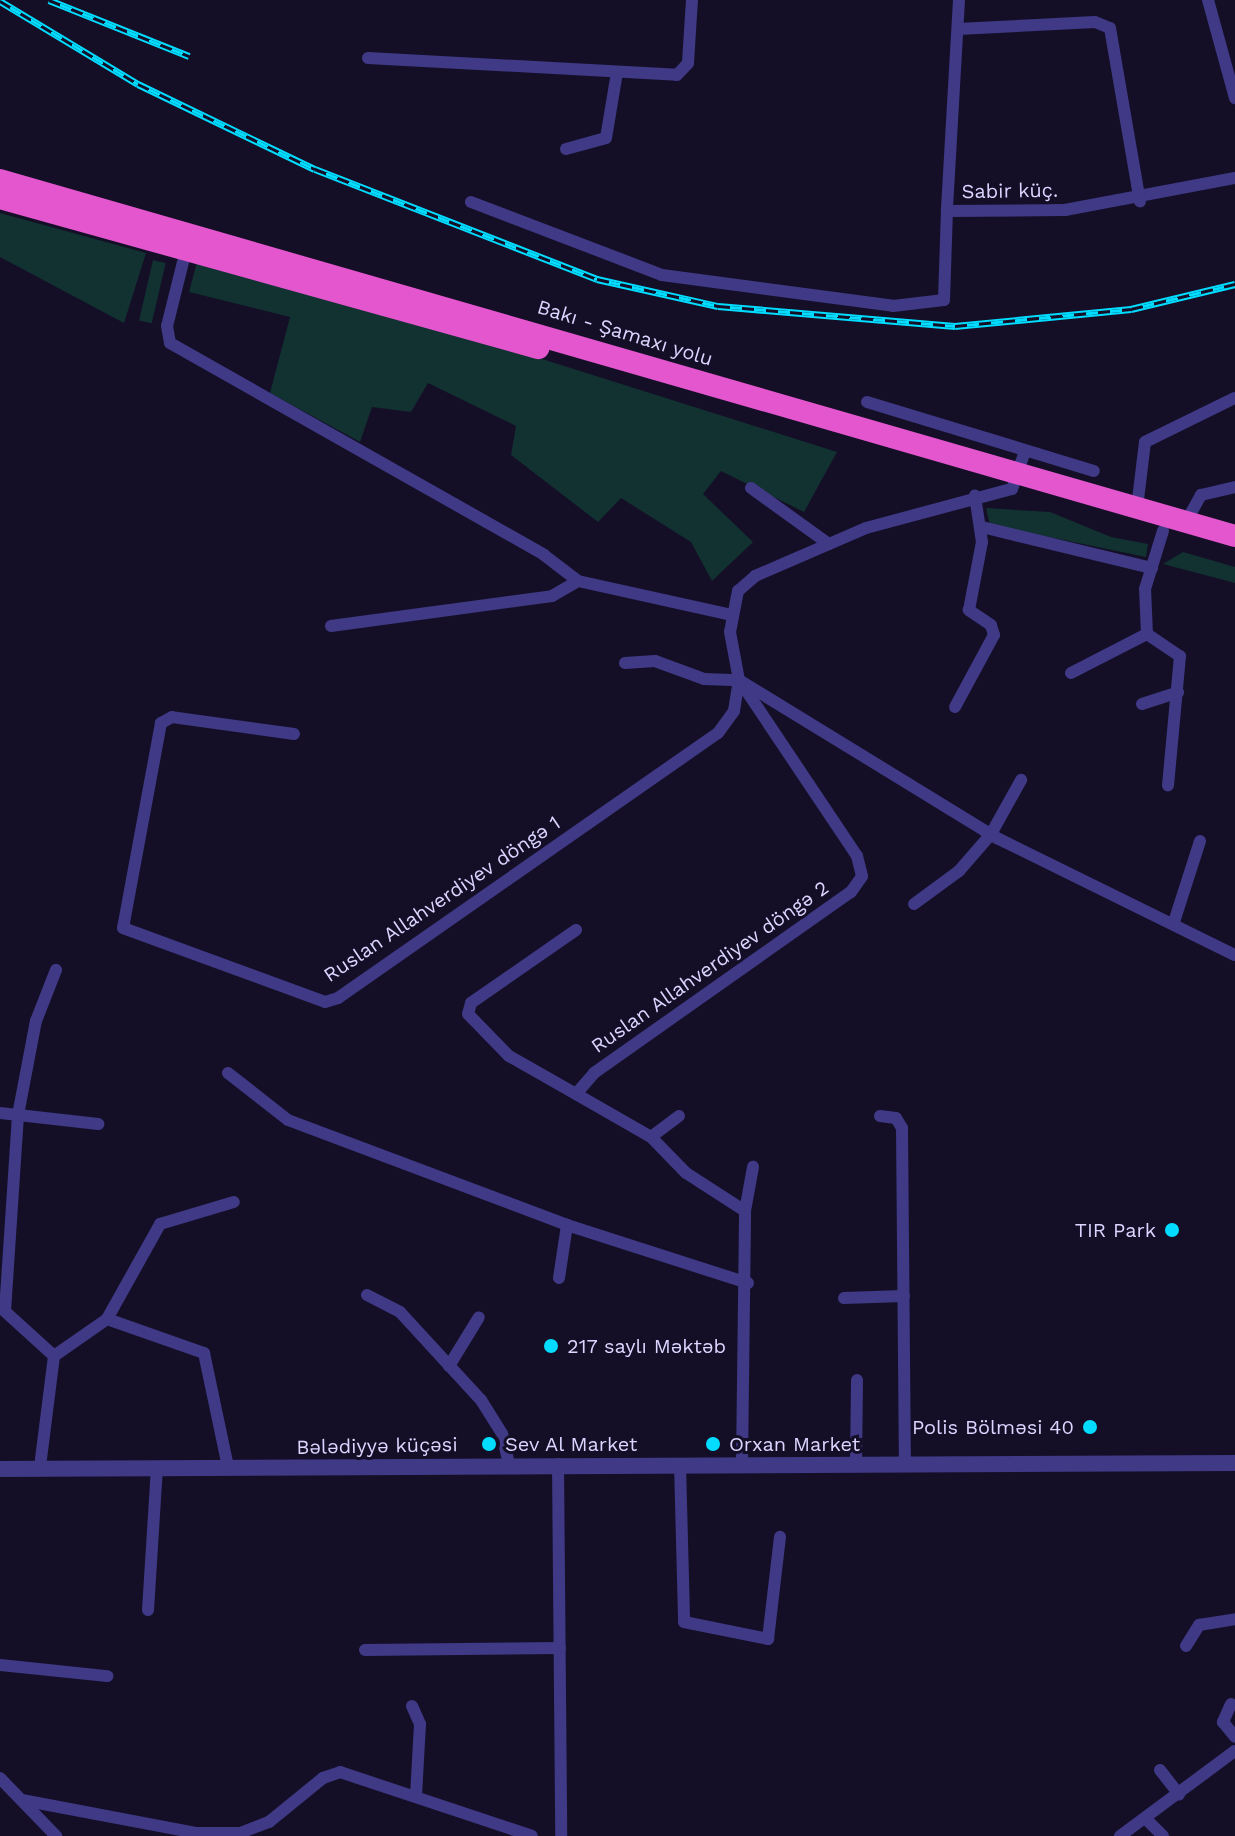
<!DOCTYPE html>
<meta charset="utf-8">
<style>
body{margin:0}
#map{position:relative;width:1235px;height:1836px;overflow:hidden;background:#140f27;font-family:"Work Sans",sans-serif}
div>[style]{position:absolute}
.green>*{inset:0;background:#123131;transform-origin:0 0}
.minor>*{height:12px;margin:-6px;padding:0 6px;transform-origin:6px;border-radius:6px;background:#3f3986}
.tertiary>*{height:16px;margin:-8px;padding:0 8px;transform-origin:8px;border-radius:8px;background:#3f3986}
.trunk>*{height:22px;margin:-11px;padding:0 11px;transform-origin:11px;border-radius:11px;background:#e456ce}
.rail>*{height:7px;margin-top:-3.5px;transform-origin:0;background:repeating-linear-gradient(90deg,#140f27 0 12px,#01dcff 0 24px);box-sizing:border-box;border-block:2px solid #01dcff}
.dots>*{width:22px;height:22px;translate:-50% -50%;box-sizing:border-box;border:4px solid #140f27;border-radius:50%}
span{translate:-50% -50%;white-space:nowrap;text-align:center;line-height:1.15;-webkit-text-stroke:6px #140f27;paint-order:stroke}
.street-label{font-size:20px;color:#dbd5ff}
.poi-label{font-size:20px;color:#dbd5ff}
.right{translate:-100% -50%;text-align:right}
.left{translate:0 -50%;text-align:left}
</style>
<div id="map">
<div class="green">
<i style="clip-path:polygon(0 213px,146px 253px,124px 323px,0 257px)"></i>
<i style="left:153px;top:260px;width:13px;height:62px;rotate:13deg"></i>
<i style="clip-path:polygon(197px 262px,542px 359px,837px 452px,804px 512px,721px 471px,703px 494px,753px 542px,712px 581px,691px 542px,621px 498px,598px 522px,511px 455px,516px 426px,428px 383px,411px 412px,372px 407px,360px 442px,270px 393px,290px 317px,189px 292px)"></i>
<i style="clip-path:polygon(986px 508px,1050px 512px,1111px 537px,1148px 544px,1146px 557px,990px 525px)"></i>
<i style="clip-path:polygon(1183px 552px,1235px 567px,1235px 583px,1163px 564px)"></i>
</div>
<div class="minor">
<i style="left:959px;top:0;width:211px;rotate:93.3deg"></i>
<i style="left:947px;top:211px;width:118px;rotate:-0.5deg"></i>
<i style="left:1065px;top:210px;width:173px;rotate:-10.7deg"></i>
<i style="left:1208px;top:0;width:102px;rotate:74.6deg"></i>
<i style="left:958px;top:29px;width:137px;rotate:-2.9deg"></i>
<i style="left:1095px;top:22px;width:16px;rotate:22deg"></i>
<i style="left:1110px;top:28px;width:176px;rotate:80.2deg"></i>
<i style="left:368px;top:58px;width:309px;rotate:3.1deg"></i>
<i style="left:677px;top:75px;width:16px;rotate:-47deg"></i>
<i style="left:688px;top:63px;width:63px;rotate:-86.4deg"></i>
<i style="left:566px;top:149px;width:41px;rotate:-15.4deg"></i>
<i style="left:606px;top:138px;width:67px;rotate:-80.5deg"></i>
<i style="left:471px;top:202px;width:204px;rotate:20.9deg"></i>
<i style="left:662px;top:275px;width:233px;rotate:7.6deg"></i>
<i style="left:893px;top:306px;width:51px;rotate:-6.7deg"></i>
<i style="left:944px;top:300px;width:89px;rotate:-88.1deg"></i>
<i style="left:186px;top:250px;width:78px;rotate:104deg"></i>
<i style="left:167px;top:326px;width:17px;rotate:80deg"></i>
<i style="left:170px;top:343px;width:430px;rotate:29.5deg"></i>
<i style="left:544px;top:555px;width:43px;rotate:37.4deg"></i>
<i style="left:578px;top:581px;width:157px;rotate:12.5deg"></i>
<i style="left:867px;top:402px;width:237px;rotate:16.9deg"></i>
<i style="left:751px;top:488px;width:96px;rotate:35.7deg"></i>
<i style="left:1137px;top:508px;width:66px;rotate:-83.1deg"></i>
<i style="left:1145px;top:442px;width:100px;rotate:-26.1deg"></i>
<i style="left:1186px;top:522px;width:31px;rotate:-61deg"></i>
<i style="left:1201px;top:495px;width:35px;rotate:-13deg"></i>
<i style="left:982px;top:527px;width:175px;rotate:13.6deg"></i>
<i style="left:331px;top:626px;width:223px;rotate:-7.7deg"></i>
<i style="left:552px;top:596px;width:30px;rotate:-30deg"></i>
<i style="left:1147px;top:634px;width:40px;rotate:34deg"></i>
<i style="left:1180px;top:656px;width:130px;rotate:95.3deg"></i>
<i style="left:625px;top:663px;width:30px;rotate:-4deg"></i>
<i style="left:655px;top:661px;width:52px;rotate:20.2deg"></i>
<i style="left:704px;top:679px;width:35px;rotate:2deg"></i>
<i style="left:739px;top:680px;width:303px;rotate:31.5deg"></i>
<i style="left:997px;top:838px;width:265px;rotate:26.2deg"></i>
<i style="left:1071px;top:673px;width:85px;rotate:-27.2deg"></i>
<i style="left:1147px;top:634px;width:45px;rotate:-92.5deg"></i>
<i style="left:1145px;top:589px;width:61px;rotate:-72.8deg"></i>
<i style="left:1142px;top:704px;width:38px;rotate:-18deg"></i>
<i style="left:955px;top:707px;width:82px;rotate:-61.6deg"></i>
<i style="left:994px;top:635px;width:10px;rotate:-107deg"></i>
<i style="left:991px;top:625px;width:27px;rotate:-146deg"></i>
<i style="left:969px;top:610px;width:69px;rotate:-79.2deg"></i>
<i style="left:982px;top:542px;width:47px;rotate:-98.7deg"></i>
<i style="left:294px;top:734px;width:123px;rotate:-172.1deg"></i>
<i style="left:172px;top:717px;width:13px;rotate:151deg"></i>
<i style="left:161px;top:723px;width:208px;rotate:100.5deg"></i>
<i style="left:123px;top:928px;width:215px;rotate:20.1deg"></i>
<i style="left:325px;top:1002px;width:14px;rotate:-17deg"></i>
<i style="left:338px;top:998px;width:463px;rotate:-34.9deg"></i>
<i style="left:718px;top:733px;width:27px;rotate:-54deg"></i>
<i style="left:734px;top:711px;width:31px;rotate:-81deg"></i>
<i style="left:914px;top:904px;width:56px;rotate:-36.3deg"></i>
<i style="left:959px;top:871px;width:49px;rotate:-49.1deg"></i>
<i style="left:991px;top:834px;width:62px;rotate:-60.9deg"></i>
<i style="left:1174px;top:922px;width:85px;rotate:-72.2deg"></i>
<i style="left:576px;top:930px;width:128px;rotate:145.2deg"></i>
<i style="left:471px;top:1003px;width:11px;rotate:105deg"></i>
<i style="left:468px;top:1014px;width:59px;rotate:45.7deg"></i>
<i style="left:509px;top:1056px;width:77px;rotate:29.6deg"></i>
<i style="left:228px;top:1073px;width:76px;rotate:38.1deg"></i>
<i style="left:288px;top:1120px;width:298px;rotate:20.6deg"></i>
<i style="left:567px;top:1225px;width:190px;rotate:17.8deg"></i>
<i style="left:0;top:1113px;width:99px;rotate:6.4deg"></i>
<i style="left:880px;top:1116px;width:16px;rotate:7deg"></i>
<i style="left:896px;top:1118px;width:12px;rotate:59deg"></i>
<i style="left:902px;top:1128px;width:335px;rotate:89.5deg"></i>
<i style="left:651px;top:1137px;width:35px;rotate:-37deg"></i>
<i style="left:745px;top:1211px;width:45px;rotate:-79.7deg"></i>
<i style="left:559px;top:1278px;width:54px;rotate:-81.4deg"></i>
<i style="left:367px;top:1295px;width:37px;rotate:27deg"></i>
<i style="left:400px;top:1312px;width:120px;rotate:47.4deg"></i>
<i style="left:481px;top:1400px;width:40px;rotate:58deg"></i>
<i style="left:502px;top:1434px;width:31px;rotate:77deg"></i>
<i style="left:844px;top:1298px;width:60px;rotate:-1.9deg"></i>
<i style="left:0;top:1307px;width:73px;rotate:42.2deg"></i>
<i style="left:54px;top:1356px;width:112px;rotate:97.2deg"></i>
<i style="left:5px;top:1311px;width:196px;rotate:-86.2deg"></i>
<i style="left:18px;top:1115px;width:96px;rotate:-79.2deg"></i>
<i style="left:36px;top:1021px;width:55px;rotate:-68.6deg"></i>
<i style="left:107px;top:1319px;width:103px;rotate:19.3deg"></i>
<i style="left:204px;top:1353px;width:116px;rotate:78.1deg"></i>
<i style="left:54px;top:1356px;width:65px;rotate:-34.9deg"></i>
<i style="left:107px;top:1319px;width:109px;rotate:-60.8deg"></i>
<i style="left:160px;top:1224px;width:77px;rotate:-16.6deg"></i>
<i style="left:449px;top:1366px;width:57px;rotate:-58.5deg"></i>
<i style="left:856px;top:1463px;width:83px;rotate:-89.3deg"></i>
<i style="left:558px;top:1464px;width:372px;rotate:89.5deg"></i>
<i style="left:680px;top:1464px;width:158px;rotate:88.5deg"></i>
<i style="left:684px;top:1622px;width:86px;rotate:11.4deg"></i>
<i style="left:768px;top:1639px;width:103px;rotate:-83.3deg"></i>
<i style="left:742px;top:1464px;width:253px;rotate:-89.3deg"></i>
<i style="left:745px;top:1211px;width:70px;rotate:-147.2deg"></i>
<i style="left:686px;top:1173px;width:50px;rotate:-134.2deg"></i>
<i style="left:651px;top:1137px;width:86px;rotate:-150.2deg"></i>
<i style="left:576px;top:1094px;width:28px;rotate:-49deg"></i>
<i style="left:594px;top:1073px;width:314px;rotate:-35.2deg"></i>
<i style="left:851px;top:892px;width:19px;rotate:-55deg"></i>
<i style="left:862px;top:876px;width:21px;rotate:-104deg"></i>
<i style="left:857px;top:856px;width:212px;rotate:-123.8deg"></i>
<i style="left:739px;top:680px;width:49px;rotate:-100.6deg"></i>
<i style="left:730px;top:632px;width:42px;rotate:-79deg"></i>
<i style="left:738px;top:591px;width:23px;rotate:-41deg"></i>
<i style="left:755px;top:576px;width:121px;rotate:-23.4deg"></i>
<i style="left:866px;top:528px;width:151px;rotate:-15deg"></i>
<i style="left:1012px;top:489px;width:40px;rotate:-71.1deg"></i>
<i style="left:148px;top:1610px;width:142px;rotate:-86.4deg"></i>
<i style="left:1186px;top:1646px;width:25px;rotate:-58deg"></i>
<i style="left:1199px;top:1625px;width:36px;rotate:-9deg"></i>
<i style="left:365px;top:1650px;width:195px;rotate:-0.6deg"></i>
<i style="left:0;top:1665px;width:108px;rotate:5.9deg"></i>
<i style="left:1231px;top:1704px;width:20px;rotate:114deg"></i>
<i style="left:1223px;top:1722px;width:19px;rotate:51deg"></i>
<i style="left:412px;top:1706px;width:20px;rotate:66deg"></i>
<i style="left:420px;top:1724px;width:72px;rotate:93.2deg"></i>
<i style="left:1160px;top:1770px;width:31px;rotate:52deg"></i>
<i style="left:0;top:1778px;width:81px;rotate:46deg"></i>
<i style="left:22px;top:1800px;width:178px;rotate:10.7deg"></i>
<i style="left:197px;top:1833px;width:43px"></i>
<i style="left:240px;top:1833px;width:31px;rotate:-21deg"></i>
<i style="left:269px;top:1822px;width:70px;rotate:-39.2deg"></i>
<i style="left:323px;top:1778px;width:18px;rotate:-19deg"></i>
<i style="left:340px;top:1772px;width:202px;rotate:18.4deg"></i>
<i style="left:1146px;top:1819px;width:24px;rotate:45deg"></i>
<i style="left:1120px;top:1836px;width:143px;rotate:-36.5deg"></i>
</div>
<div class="tertiary">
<i style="left:0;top:1469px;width:1235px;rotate:-0.28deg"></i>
</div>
<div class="trunk">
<i style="left:0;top:180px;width:1285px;rotate:16.08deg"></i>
<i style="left:0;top:198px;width:559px;rotate:15.58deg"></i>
</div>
<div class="rail">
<i style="left:49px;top:0;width:151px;rotate:21.8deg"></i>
<i style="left:0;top:1px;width:161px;rotate:31deg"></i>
<i style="left:138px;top:84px;width:196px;rotate:25.7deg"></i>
<i style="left:315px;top:169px;width:303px;rotate:21.3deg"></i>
<i style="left:597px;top:279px;width:124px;rotate:12.6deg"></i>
<i style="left:718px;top:306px;width:238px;rotate:4.8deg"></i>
<i style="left:955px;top:326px;width:177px;rotate:-5.5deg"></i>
<i style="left:1131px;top:309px;width:107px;rotate:-13.5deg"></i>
</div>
<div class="dots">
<i style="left:1172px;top:1230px;background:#01dcff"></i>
<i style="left:551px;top:1346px;background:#01dcff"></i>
<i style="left:1090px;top:1427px;background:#01dcff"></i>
<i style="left:489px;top:1444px;background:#01dcff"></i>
<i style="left:713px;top:1444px;background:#01dcff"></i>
</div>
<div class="street-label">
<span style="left:1010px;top:191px;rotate:-1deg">Sabir küç.</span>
<span style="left:625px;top:333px;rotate:17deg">Bakı - Şamaxı yolu</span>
<span style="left:442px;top:899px;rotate:-34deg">Ruslan Allahverdiyev döngə 1</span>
<span style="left:710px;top:967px;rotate:-35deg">Ruslan Allahverdiyev döngə 2</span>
<span style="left:377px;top:1446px;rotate:-1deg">Bələdiyyə küçəsi</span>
</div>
<div class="poi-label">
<span class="right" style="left:1156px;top:1230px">TIR Park</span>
<span class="left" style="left:567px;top:1346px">217 saylı Məktəb</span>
<span class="right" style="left:1074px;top:1427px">Polis Bölməsi 40</span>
<span class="left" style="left:505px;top:1444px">Sev Al Market</span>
<span class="left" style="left:729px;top:1444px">Orxan Market</span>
</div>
</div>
